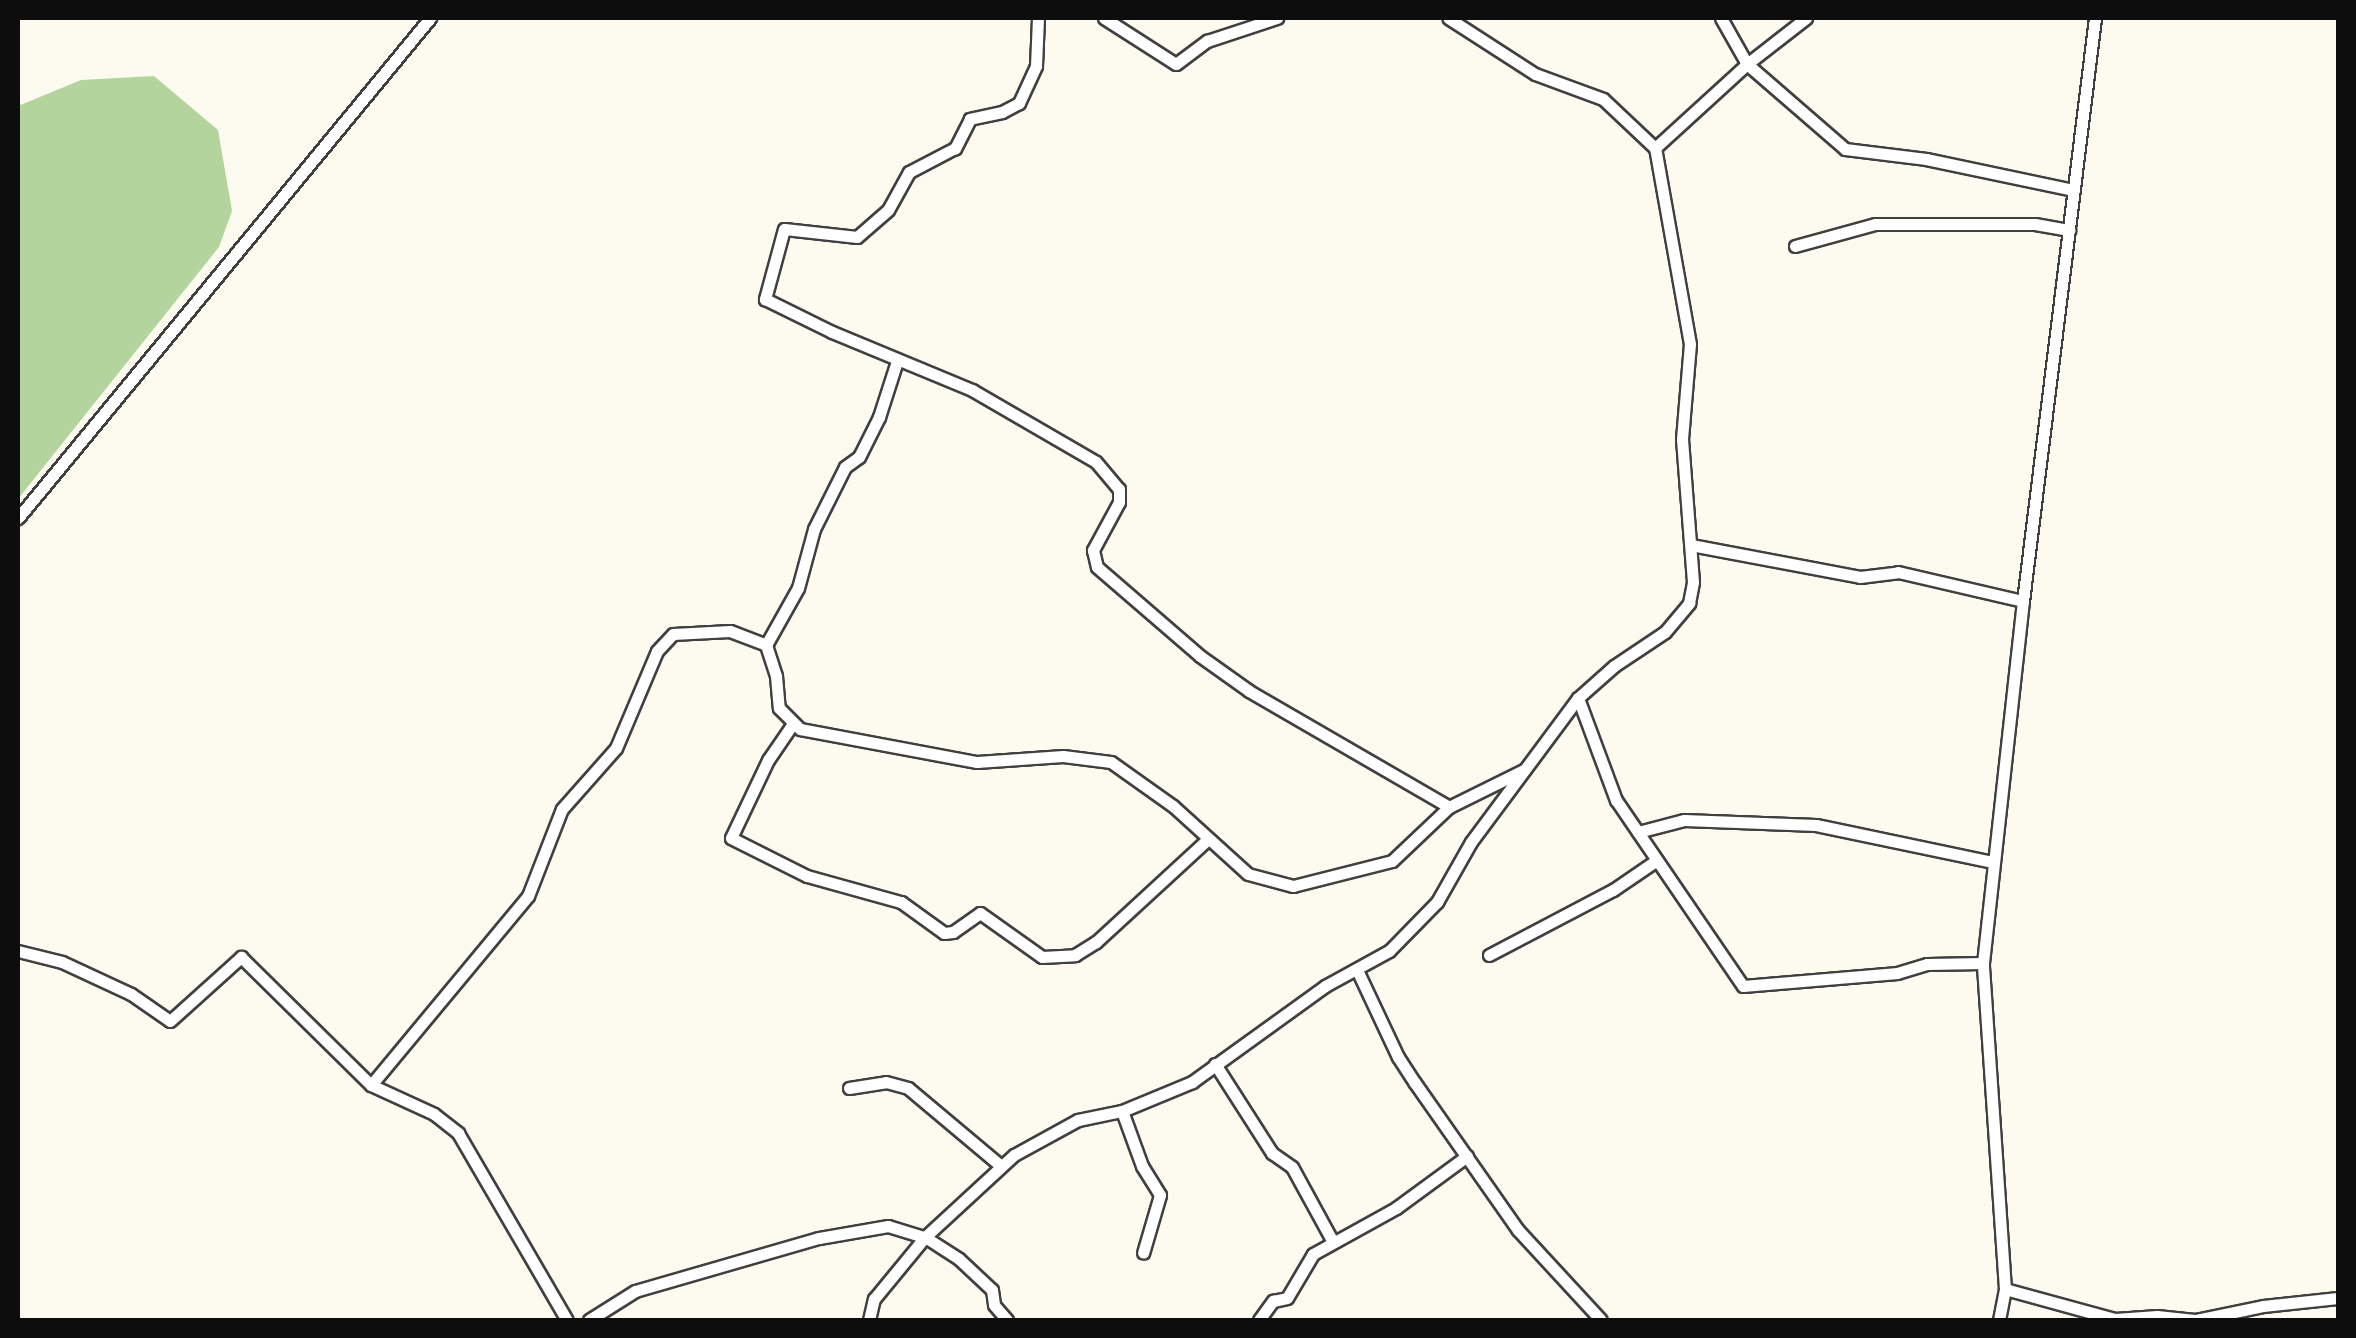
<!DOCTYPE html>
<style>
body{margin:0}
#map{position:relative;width:2356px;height:1338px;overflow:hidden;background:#fdfbef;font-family:"Noto Serif",serif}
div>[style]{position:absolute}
.forest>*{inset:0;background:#b4d49d}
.roads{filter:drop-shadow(2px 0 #404040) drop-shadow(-2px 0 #404040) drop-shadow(0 2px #404040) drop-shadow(0 -2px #404040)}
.street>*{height:11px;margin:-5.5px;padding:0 5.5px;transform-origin:5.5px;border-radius:5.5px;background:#fff}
span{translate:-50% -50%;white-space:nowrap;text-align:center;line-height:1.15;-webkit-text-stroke:10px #fff;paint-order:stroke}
.frame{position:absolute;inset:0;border:20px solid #0d0d0d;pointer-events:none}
</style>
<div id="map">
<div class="forest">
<i style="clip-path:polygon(154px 76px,218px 130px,232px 211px,219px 247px,18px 499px,18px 106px,81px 80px)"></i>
</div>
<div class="roads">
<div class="street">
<i style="left:1038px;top:18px;width:48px;rotate:92.4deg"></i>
<i style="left:1036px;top:66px;width:41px;rotate:114.7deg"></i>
<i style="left:1019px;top:103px;width:19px;rotate:152deg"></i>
<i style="left:1002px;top:112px;width:33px;rotate:168deg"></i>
<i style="left:970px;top:119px;width:33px;rotate:117deg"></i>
<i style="left:955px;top:148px;width:52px;rotate:152.4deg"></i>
<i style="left:909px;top:172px;width:43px;rotate:118.9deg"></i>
<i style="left:888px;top:210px;width:41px;rotate:138.9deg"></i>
<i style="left:857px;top:237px;width:73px;rotate:-173.7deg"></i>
<i style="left:784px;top:229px;width:73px;rotate:105.2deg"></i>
<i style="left:765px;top:299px;width:75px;rotate:26.2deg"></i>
<i style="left:832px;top:332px;width:152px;rotate:22.5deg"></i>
<i style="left:972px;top:390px;width:143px;rotate:30.1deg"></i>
<i style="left:1096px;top:462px;width:35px;rotate:50deg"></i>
<i style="left:1119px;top:489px;width:13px;rotate:90deg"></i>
<i style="left:1119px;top:502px;width:55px;rotate:118.4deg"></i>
<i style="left:1093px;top:550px;width:17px;rotate:77deg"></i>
<i style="left:1097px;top:567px;width:136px;rotate:40.8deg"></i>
<i style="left:1200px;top:656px;width:60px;rotate:35.5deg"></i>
<i style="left:1249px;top:691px;width:231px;rotate:30.1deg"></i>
<i style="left:1104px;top:18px;width:85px;rotate:32.6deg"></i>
<i style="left:1176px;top:64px;width:39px;rotate:-37deg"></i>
<i style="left:1207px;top:41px;width:74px;rotate:-18.2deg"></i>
<i style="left:1721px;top:18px;width:53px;rotate:60.5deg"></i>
<i style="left:1747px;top:64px;width:130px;rotate:40.9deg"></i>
<i style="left:1845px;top:149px;width:82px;rotate:7deg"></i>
<i style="left:1926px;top:159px;width:150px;rotate:11.9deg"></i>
<i style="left:1655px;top:148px;width:125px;rotate:-42.4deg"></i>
<i style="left:1747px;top:64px;width:75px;rotate:-37.9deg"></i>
<i style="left:1795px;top:246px;width:83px;rotate:-15.4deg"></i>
<i style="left:1875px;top:224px;width:160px"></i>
<i style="left:2035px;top:224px;width:35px;rotate:10deg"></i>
<i style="left:18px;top:518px;width:648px;rotate:-50.51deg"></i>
<i style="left:1691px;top:545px;width:172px;rotate:10.7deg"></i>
<i style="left:1860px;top:577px;width:38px;rotate:-7deg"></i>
<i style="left:1898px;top:572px;width:128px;rotate:13.1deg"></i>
<i style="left:766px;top:645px;width:65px;rotate:-60.7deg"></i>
<i style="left:798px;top:588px;width:61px;rotate:-74.8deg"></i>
<i style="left:814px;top:529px;width:69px;rotate:-63.4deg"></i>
<i style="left:845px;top:467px;width:17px;rotate:-36deg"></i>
<i style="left:859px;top:457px;width:45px;rotate:-63.4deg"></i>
<i style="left:879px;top:417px;width:59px;rotate:-72.2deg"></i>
<i style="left:1578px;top:698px;width:109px;rotate:69.6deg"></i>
<i style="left:1616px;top:800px;width:225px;rotate:55.7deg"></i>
<i style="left:1743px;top:986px;width:155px;rotate:-4.8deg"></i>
<i style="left:1897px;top:973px;width:31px;rotate:-17deg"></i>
<i style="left:1927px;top:964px;width:56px;rotate:-1deg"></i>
<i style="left:792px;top:725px;width:42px;rotate:124.4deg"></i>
<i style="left:768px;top:760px;width:86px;rotate:115.4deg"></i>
<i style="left:731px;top:838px;width:85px;rotate:26.6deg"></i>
<i style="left:807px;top:876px;width:98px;rotate:15.5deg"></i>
<i style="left:901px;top:902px;width:53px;rotate:35.8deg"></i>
<i style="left:944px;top:933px;width:9px;rotate:-6deg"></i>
<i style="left:953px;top:932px;width:33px;rotate:-35deg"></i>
<i style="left:980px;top:913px;width:76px;rotate:35.4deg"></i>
<i style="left:1042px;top:957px;width:33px;rotate:-3deg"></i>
<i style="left:1075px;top:955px;width:25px;rotate:-32deg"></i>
<i style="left:1096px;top:942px;width:152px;rotate:-42.6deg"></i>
<i style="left:1638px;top:832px;width:48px;rotate:-14.6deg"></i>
<i style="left:1684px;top:820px;width:132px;rotate:2.2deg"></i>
<i style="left:1816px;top:825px;width:181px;rotate:11.8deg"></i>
<i style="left:18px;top:951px;width:45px;rotate:14deg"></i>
<i style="left:62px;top:962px;width:76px;rotate:24.9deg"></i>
<i style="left:131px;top:994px;width:47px;rotate:34.7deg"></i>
<i style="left:170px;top:1021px;width:96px;rotate:-42deg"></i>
<i style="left:241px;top:957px;width:182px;rotate:44.6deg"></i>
<i style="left:371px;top:1085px;width:69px;rotate:24.7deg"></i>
<i style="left:434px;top:1114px;width:31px;rotate:38deg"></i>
<i style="left:458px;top:1133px;width:216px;rotate:59.8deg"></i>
<i style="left:1489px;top:955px;width:140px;rotate:-27.7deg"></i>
<i style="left:1613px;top:890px;width:53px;rotate:-34.3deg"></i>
<i style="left:1358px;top:972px;width:94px;rotate:64.8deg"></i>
<i style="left:1398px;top:1057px;width:31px;rotate:57deg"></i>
<i style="left:1415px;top:1083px;width:179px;rotate:55deg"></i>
<i style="left:1518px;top:1230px;width:122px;rotate:47.3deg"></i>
<i style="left:1215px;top:1064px;width:106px;rotate:57.4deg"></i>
<i style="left:1272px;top:1153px;width:24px;rotate:35deg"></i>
<i style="left:1292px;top:1167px;width:85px;rotate:61.3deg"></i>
<i style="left:371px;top:1085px;width:246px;rotate:-50.3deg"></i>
<i style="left:528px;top:896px;width:93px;rotate:-68.7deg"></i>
<i style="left:562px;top:809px;width:81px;rotate:-48.5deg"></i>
<i style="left:616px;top:748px;width:105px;rotate:-67.1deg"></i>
<i style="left:657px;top:651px;width:23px;rotate:-47deg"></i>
<i style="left:673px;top:634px;width:57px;rotate:-3deg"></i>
<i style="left:730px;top:631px;width:39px;rotate:21deg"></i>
<i style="left:766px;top:645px;width:33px;rotate:72deg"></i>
<i style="left:776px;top:676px;width:32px;rotate:85deg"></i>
<i style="left:779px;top:708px;width:30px;rotate:45deg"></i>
<i style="left:800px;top:729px;width:180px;rotate:10.6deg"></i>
<i style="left:977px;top:762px;width:86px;rotate:-4deg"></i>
<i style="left:1063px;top:756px;width:48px;rotate:7.1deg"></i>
<i style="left:1111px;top:762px;width:76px;rotate:35.4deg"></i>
<i style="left:1173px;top:806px;width:101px;rotate:42.2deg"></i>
<i style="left:1248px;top:874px;width:47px;rotate:14.9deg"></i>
<i style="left:1293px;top:886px;width:102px;rotate:-14.2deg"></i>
<i style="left:1392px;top:861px;width:79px;rotate:-43.5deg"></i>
<i style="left:1449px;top:807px;width:84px;rotate:-26.3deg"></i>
<i style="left:849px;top:1088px;width:37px;rotate:-9deg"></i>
<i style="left:886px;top:1082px;width:23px;rotate:15deg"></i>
<i style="left:908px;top:1088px;width:121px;rotate:40deg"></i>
<i style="left:1122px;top:1111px;width:59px;rotate:70deg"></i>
<i style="left:1142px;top:1166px;width:34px;rotate:58deg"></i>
<i style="left:1160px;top:1195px;width:60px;rotate:106.3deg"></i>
<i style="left:2005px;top:1289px;width:114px;rotate:15.3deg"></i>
<i style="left:2115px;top:1319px;width:42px;rotate:-4.1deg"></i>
<i style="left:2157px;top:1316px;width:38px;rotate:6deg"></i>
<i style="left:589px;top:1320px;width:54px;rotate:-32.2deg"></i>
<i style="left:635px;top:1291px;width:191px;rotate:-16.1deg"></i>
<i style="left:819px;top:1238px;width:70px;rotate:-9.9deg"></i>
<i style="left:888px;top:1226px;width:39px;rotate:17deg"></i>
<i style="left:925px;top:1237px;width:40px;rotate:32.9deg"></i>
<i style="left:959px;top:1259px;width:45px;rotate:43.2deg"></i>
<i style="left:992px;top:1290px;width:15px;rotate:82deg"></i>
<i style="left:994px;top:1305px;width:20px;rotate:49deg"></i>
<i style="left:869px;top:1320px;width:22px;rotate:-77deg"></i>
<i style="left:874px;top:1299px;width:80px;rotate:-50.6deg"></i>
<i style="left:925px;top:1237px;width:121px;rotate:-42.7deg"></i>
<i style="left:1014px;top:1155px;width:73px;rotate:-28.7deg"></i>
<i style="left:1078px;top:1120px;width:45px;rotate:-11.6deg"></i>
<i style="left:1122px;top:1111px;width:76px;rotate:-22.5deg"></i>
<i style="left:1192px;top:1082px;width:164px;rotate:-35.8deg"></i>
<i style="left:1325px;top:986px;width:73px;rotate:-28.7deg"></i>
<i style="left:1389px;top:951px;width:69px;rotate:-45.6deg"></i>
<i style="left:1437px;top:902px;width:69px;rotate:-60.5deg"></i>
<i style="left:1471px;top:842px;width:179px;rotate:-53.4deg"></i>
<i style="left:1578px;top:698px;width:48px;rotate:-41.6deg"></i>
<i style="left:1614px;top:666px;width:61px;rotate:-33.7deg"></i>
<i style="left:1665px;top:632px;width:38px;rotate:-50deg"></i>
<i style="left:1689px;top:603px;width:21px;rotate:-79deg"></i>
<i style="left:1693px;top:582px;width:143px;rotate:-94.4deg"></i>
<i style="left:1682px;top:439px;width:95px;rotate:-85.2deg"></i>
<i style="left:1690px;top:344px;width:199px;rotate:-100.1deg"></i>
<i style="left:1655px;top:148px;width:71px;rotate:-136.7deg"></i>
<i style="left:1603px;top:99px;width:72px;rotate:-159.8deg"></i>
<i style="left:1535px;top:74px;width:103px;rotate:-147.2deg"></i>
<i style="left:1259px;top:1320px;width:24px;rotate:-54deg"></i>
<i style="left:1273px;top:1301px;width:14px;rotate:-12deg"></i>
<i style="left:1287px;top:1298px;width:51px;rotate:-59.4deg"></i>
<i style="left:1313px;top:1254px;width:95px;rotate:-29deg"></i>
<i style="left:1396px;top:1208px;width:88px;rotate:-36.2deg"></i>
<i style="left:1999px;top:1320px;width:32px;rotate:-79deg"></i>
<i style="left:2005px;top:1289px;width:327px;rotate:-93.9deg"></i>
<i style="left:1983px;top:963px;width:364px;rotate:-83.7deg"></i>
<i style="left:2023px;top:601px;width:587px;rotate:-82.96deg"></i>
<i style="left:2196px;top:1320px;width:68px;rotate:-11.8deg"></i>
<i style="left:2263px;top:1306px;width:75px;rotate:-6.1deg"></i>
</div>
</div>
<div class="frame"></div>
</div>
